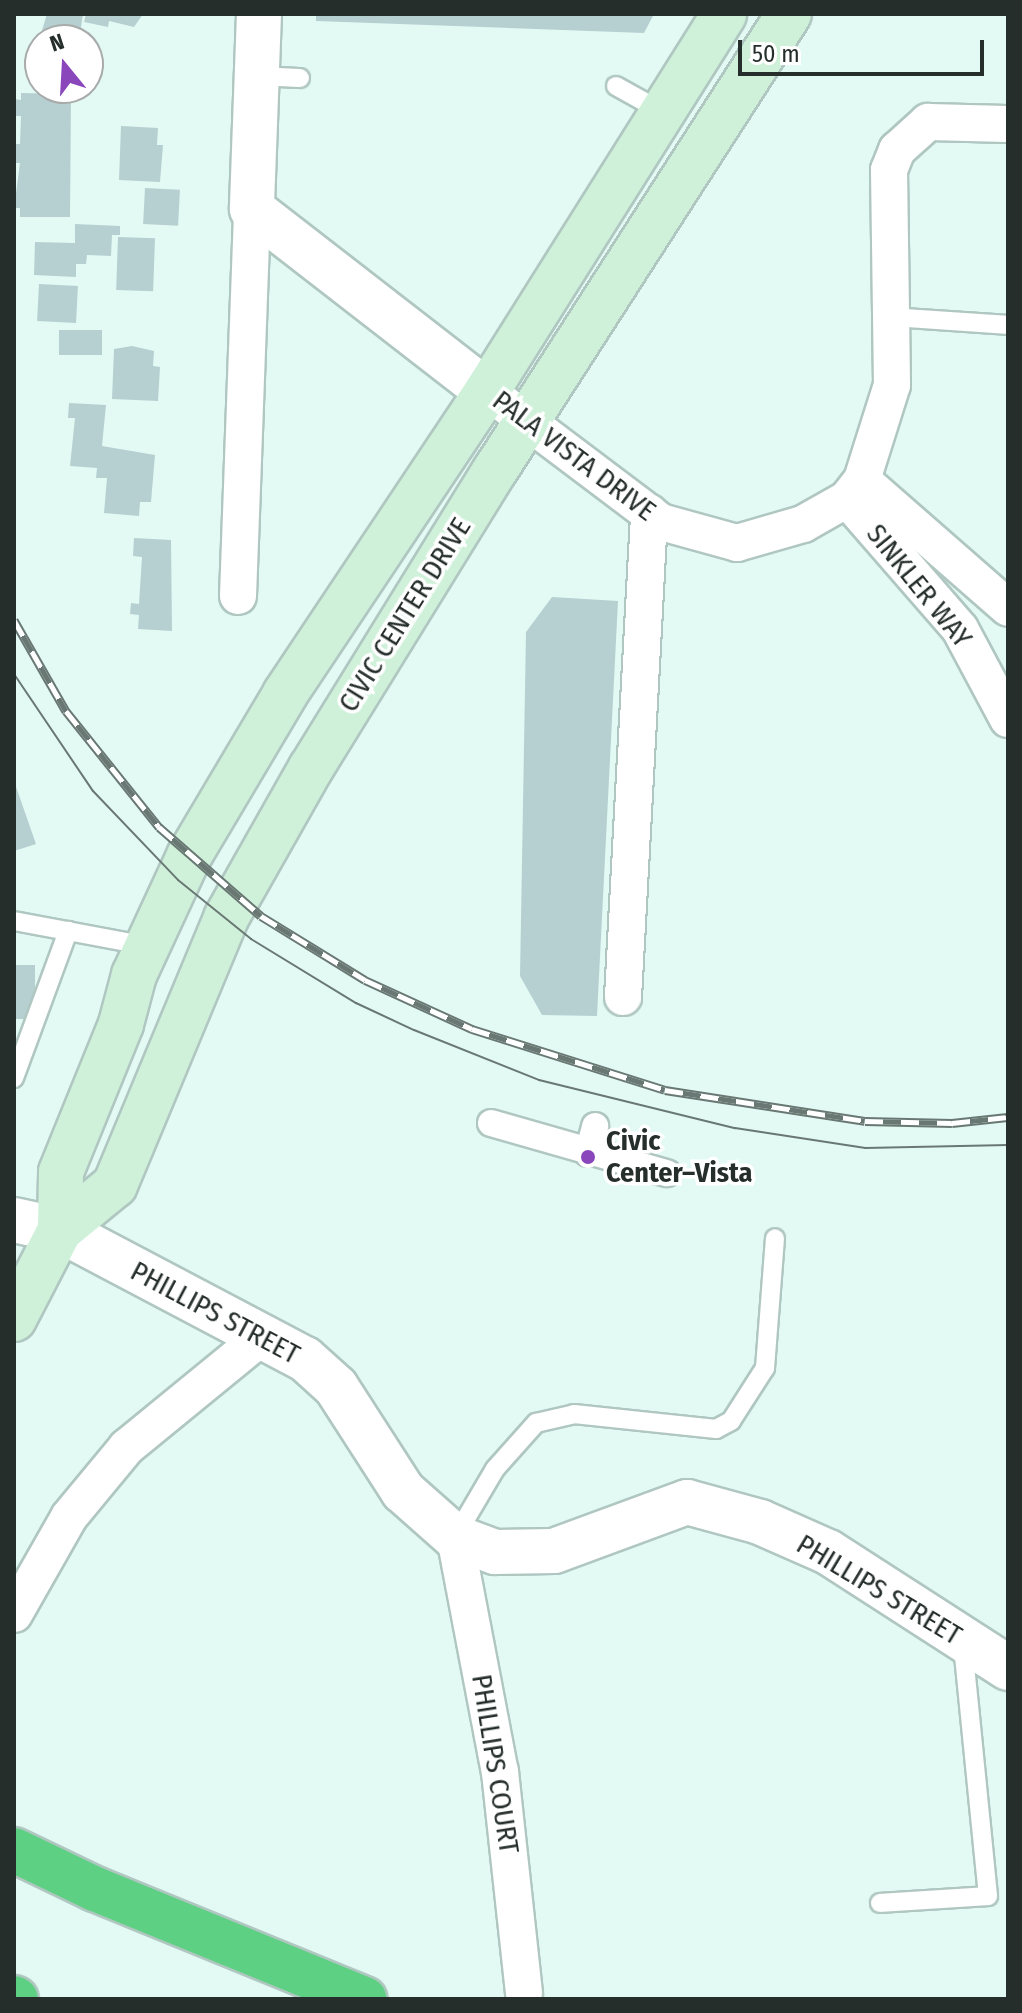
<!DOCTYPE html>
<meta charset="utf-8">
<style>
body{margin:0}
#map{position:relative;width:1022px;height:2013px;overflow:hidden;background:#e3faf4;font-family:"Fira Sans Condensed",sans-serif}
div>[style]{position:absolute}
.building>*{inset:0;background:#b6cfd1;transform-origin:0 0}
.roads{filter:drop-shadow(2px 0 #b0c7c1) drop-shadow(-2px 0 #b0c7c1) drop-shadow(0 2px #b0c7c1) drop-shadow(0 -2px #b0c7c1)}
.service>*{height:18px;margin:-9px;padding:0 9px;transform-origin:9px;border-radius:9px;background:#fff}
.pedestrian>*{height:26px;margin:-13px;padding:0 13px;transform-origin:13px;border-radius:13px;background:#fff}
.minor>*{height:36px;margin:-18px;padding:0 18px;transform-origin:18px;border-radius:18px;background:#fff}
.tertiary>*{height:44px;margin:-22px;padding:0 22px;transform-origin:22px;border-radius:22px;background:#fff}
.secondary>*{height:44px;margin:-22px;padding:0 22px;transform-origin:22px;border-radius:22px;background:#cff1da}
.motorway>*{height:44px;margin:-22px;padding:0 22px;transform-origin:22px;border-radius:22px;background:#5ed083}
.tram>*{height:2px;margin:-1px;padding:0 1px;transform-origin:1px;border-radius:1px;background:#6a7874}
.rail>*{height:9px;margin-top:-4.5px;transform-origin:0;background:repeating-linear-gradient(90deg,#fff 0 18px,#6a7874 0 36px);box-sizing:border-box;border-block:2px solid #6a7874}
.dots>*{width:22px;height:22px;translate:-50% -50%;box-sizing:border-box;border:4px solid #fff;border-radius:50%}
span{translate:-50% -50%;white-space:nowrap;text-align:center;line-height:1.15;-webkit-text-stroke:7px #fff;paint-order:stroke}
.street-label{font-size:28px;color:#252e2b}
.poi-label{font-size:28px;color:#252e2b;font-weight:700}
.left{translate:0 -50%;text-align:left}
.frame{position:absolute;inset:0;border:16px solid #252e2b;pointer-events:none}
.north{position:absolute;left:24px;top:24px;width:80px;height:80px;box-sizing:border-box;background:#fff;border:2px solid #a8abaa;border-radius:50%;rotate:342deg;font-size:22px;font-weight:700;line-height:32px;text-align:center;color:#252e2b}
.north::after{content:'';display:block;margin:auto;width:28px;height:36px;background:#8a47bc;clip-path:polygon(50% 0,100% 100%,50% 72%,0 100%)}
.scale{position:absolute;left:738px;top:40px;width:246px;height:36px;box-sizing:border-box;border:4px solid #252e2b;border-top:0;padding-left:10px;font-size:24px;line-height:28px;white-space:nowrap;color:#252e2b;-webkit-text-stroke:6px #fff;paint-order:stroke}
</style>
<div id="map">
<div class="building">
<i style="clip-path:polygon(47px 14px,83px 14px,79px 40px,39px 40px)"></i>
<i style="clip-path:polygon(86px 14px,143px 14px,134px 27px,109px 21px,108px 27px,84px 22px)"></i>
<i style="clip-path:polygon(316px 14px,654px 14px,644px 33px,316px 21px)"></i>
<i style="clip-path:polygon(21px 93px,71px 94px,70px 217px,20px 217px,20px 208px,14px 208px,20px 163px,14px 163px,14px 144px,20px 144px,21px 116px,14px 116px,14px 99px,21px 100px)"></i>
<i style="clip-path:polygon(121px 126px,158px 128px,157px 145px,163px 145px,160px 182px,119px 180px)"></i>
<i style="left:145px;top:188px;width:35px;height:36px;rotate:3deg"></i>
<i style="clip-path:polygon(75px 224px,120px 226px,120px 235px,112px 235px,111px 256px,87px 255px,86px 264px,76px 264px,76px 277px,34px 275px,35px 242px,75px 243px)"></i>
<i style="left:118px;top:237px;width:37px;height:53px;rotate:2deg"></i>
<i style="left:39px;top:284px;width:39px;height:37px;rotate:3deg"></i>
<i style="left:59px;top:330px;width:43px;height:25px"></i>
<i style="clip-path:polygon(132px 346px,154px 351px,153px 366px,160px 367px,158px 401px,112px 399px,114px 349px)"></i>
<i style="clip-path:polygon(69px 403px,106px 405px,102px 446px,155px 455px,151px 502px,140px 502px,139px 516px,104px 513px,107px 478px,96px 478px,97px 468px,70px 466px,75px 418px,68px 418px)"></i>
<i style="clip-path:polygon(134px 538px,171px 540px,172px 631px,138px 629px,139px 615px,130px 614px,131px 603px,139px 604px,142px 557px,133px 556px)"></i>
<i style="clip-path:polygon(552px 597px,618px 601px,597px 1016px,542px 1015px,520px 976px,526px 632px)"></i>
<i style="clip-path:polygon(14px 781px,36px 844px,14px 851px)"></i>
<i style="left:14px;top:965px;width:21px;height:54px"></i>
</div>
<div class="roads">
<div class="service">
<i style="left:257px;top:76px;width:43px;rotate:2.7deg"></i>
<i style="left:616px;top:86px;width:54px;rotate:29deg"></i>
<i style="left:891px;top:317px;width:117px;rotate:3.9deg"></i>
<i style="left:14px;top:921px;width:136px;rotate:10.6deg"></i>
<i style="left:14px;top:1078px;width:157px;rotate:-69.8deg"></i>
<i style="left:455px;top:1537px;width:79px;rotate:-59.5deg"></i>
<i style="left:495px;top:1469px;width:62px;rotate:-48.3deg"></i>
<i style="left:536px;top:1423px;width:39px;rotate:-13deg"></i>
<i style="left:574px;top:1414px;width:143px;rotate:6deg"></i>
<i style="left:716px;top:1429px;width:17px;rotate:-28deg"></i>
<i style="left:731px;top:1421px;width:63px;rotate:-57.3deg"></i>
<i style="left:765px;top:1368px;width:130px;rotate:-85.6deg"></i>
<i style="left:880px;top:1903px;width:108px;rotate:-3.7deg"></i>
<i style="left:988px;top:1896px;width:253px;rotate:-95.7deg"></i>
</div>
<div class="pedestrian">
<i style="left:491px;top:1123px;width:183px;rotate:15.9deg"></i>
<i style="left:588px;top:1153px;width:28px;rotate:-75deg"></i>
</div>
<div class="minor">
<i style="left:487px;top:391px;width:218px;rotate:37deg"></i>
<i style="left:661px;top:522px;width:79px;rotate:15.4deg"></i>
<i style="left:737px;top:543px;width:69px;rotate:-16.1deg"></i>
<i style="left:803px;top:524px;width:51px;rotate:-29.6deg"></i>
<i style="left:847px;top:499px;width:24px;rotate:-52deg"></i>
<i style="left:862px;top:480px;width:100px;rotate:-72.5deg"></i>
<i style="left:892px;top:385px;width:215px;rotate:-90.8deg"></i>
<i style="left:889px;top:170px;width:22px;rotate:-68deg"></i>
<i style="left:897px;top:150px;width:42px;rotate:-42.1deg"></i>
<i style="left:928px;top:122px;width:80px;rotate:1.4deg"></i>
<i style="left:862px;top:480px;width:194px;rotate:41.2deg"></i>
<i style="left:847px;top:499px;width:172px;rotate:49deg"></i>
<i style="left:960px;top:629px;width:102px;rotate:61.9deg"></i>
<i style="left:238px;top:596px;width:387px;rotate:-87.9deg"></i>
<i style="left:623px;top:997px;width:485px;rotate:-86.9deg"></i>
<i style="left:455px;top:1537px;width:239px;rotate:79.2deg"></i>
<i style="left:500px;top:1772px;width:222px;rotate:83.8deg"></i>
<i style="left:14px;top:1614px;width:112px;rotate:-60.4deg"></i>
<i style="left:69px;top:1517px;width:91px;rotate:-50.4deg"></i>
<i style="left:127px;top:1447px;width:178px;rotate:-39.3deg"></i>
</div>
<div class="tertiary">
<i style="left:259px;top:14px;width:195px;rotate:92.1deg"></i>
<i style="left:252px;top:209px;width:297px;rotate:37.8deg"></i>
<i style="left:14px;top:1220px;width:47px;rotate:12.3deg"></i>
<i style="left:60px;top:1230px;width:277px;rotate:27.8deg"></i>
<i style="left:305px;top:1359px;width:42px;rotate:42.1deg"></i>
<i style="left:336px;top:1387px;width:124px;rotate:57.2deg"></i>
<i style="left:403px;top:1491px;width:69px;rotate:41.5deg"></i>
<i style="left:455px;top:1537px;width:43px;rotate:20.6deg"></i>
<i style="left:495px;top:1552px;width:59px;rotate:-1deg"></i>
<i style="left:554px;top:1551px;width:142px;rotate:-20.2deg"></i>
<i style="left:687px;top:1502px;width:76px;rotate:15.3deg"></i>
<i style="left:760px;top:1522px;width:74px;rotate:23.8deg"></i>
<i style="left:828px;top:1552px;width:214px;rotate:32.8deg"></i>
</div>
<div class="secondary">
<i style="left:60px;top:1230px;width:58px;rotate:-89deg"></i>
<i style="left:61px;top:1172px;width:160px;rotate:-67.9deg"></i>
<i style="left:121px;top:1024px;width:51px;rotate:-75.1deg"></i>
<i style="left:134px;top:975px;width:131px;rotate:-65.2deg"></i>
<i style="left:189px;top:856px;width:188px;rotate:-59.3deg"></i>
<i style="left:285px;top:694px;width:364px;rotate:-56.3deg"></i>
<i style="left:487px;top:391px;width:445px;rotate:-57.8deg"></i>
<i style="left:14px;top:1319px;width:100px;rotate:-62.7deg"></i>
<i style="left:60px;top:1230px;width:71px;rotate:-39.3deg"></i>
<i style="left:115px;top:1185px;width:289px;rotate:-67.4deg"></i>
<i style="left:226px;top:918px;width:172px;rotate:-60.5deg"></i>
<i style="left:311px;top:768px;width:352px;rotate:-58.3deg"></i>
<i style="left:496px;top:469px;width:541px;rotate:-57.22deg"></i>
</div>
<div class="motorway">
<i style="left:14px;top:1850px;width:90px;rotate:25.7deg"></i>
<i style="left:95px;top:1889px;width:291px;rotate:22.2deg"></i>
<i style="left:14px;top:1998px;width:2px;rotate:27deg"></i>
</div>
</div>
<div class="tram">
<i style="left:14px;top:674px;width:141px;rotate:56deg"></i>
<i style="left:93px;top:791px;width:123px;rotate:46.3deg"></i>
<i style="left:178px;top:880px;width:94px;rotate:38.9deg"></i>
<i style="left:251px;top:939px;width:123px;rotate:31.4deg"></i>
<i style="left:356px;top:1003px;width:64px;rotate:25deg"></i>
<i style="left:414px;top:1030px;width:135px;rotate:21.8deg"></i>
<i style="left:539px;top:1080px;width:202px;rotate:13.8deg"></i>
<i style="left:735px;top:1128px;width:132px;rotate:8.7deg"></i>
<i style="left:865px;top:1148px;width:143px;rotate:-1.2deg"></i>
</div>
<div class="rail">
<i style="left:14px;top:620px;width:105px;rotate:60.3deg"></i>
<i style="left:66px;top:711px;width:149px;rotate:51.3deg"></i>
<i style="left:159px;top:827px;width:135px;rotate:41.1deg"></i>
<i style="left:261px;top:916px;width:122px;rotate:31.6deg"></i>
<i style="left:365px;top:980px;width:118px;rotate:24.6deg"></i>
<i style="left:472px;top:1029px;width:202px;rotate:17.5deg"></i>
<i style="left:665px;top:1090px;width:202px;rotate:8.8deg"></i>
<i style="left:865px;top:1121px;width:87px;rotate:1.3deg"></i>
<i style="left:952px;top:1123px;width:56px;rotate:-6.1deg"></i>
</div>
<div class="dots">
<i style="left:588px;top:1157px;background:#8a47bc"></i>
</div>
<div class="street-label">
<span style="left:574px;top:456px;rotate:37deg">PALA VISTA DRIVE</span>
<span style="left:919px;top:586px;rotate:51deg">SINKLER WAY</span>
<span style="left:405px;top:615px;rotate:-58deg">CIVIC CENTER DRIVE</span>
<span style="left:215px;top:1313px;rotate:28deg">PHILLIPS STREET</span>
<span style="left:879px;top:1590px;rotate:31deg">PHILLIPS STREET</span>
<span style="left:495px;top:1764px;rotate:81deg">PHILLIPS COURT</span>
</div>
<div class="poi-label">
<span class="left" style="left:606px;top:1157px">Civic<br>Center–Vista</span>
</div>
<div class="frame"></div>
<div class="north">N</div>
<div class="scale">50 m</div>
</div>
